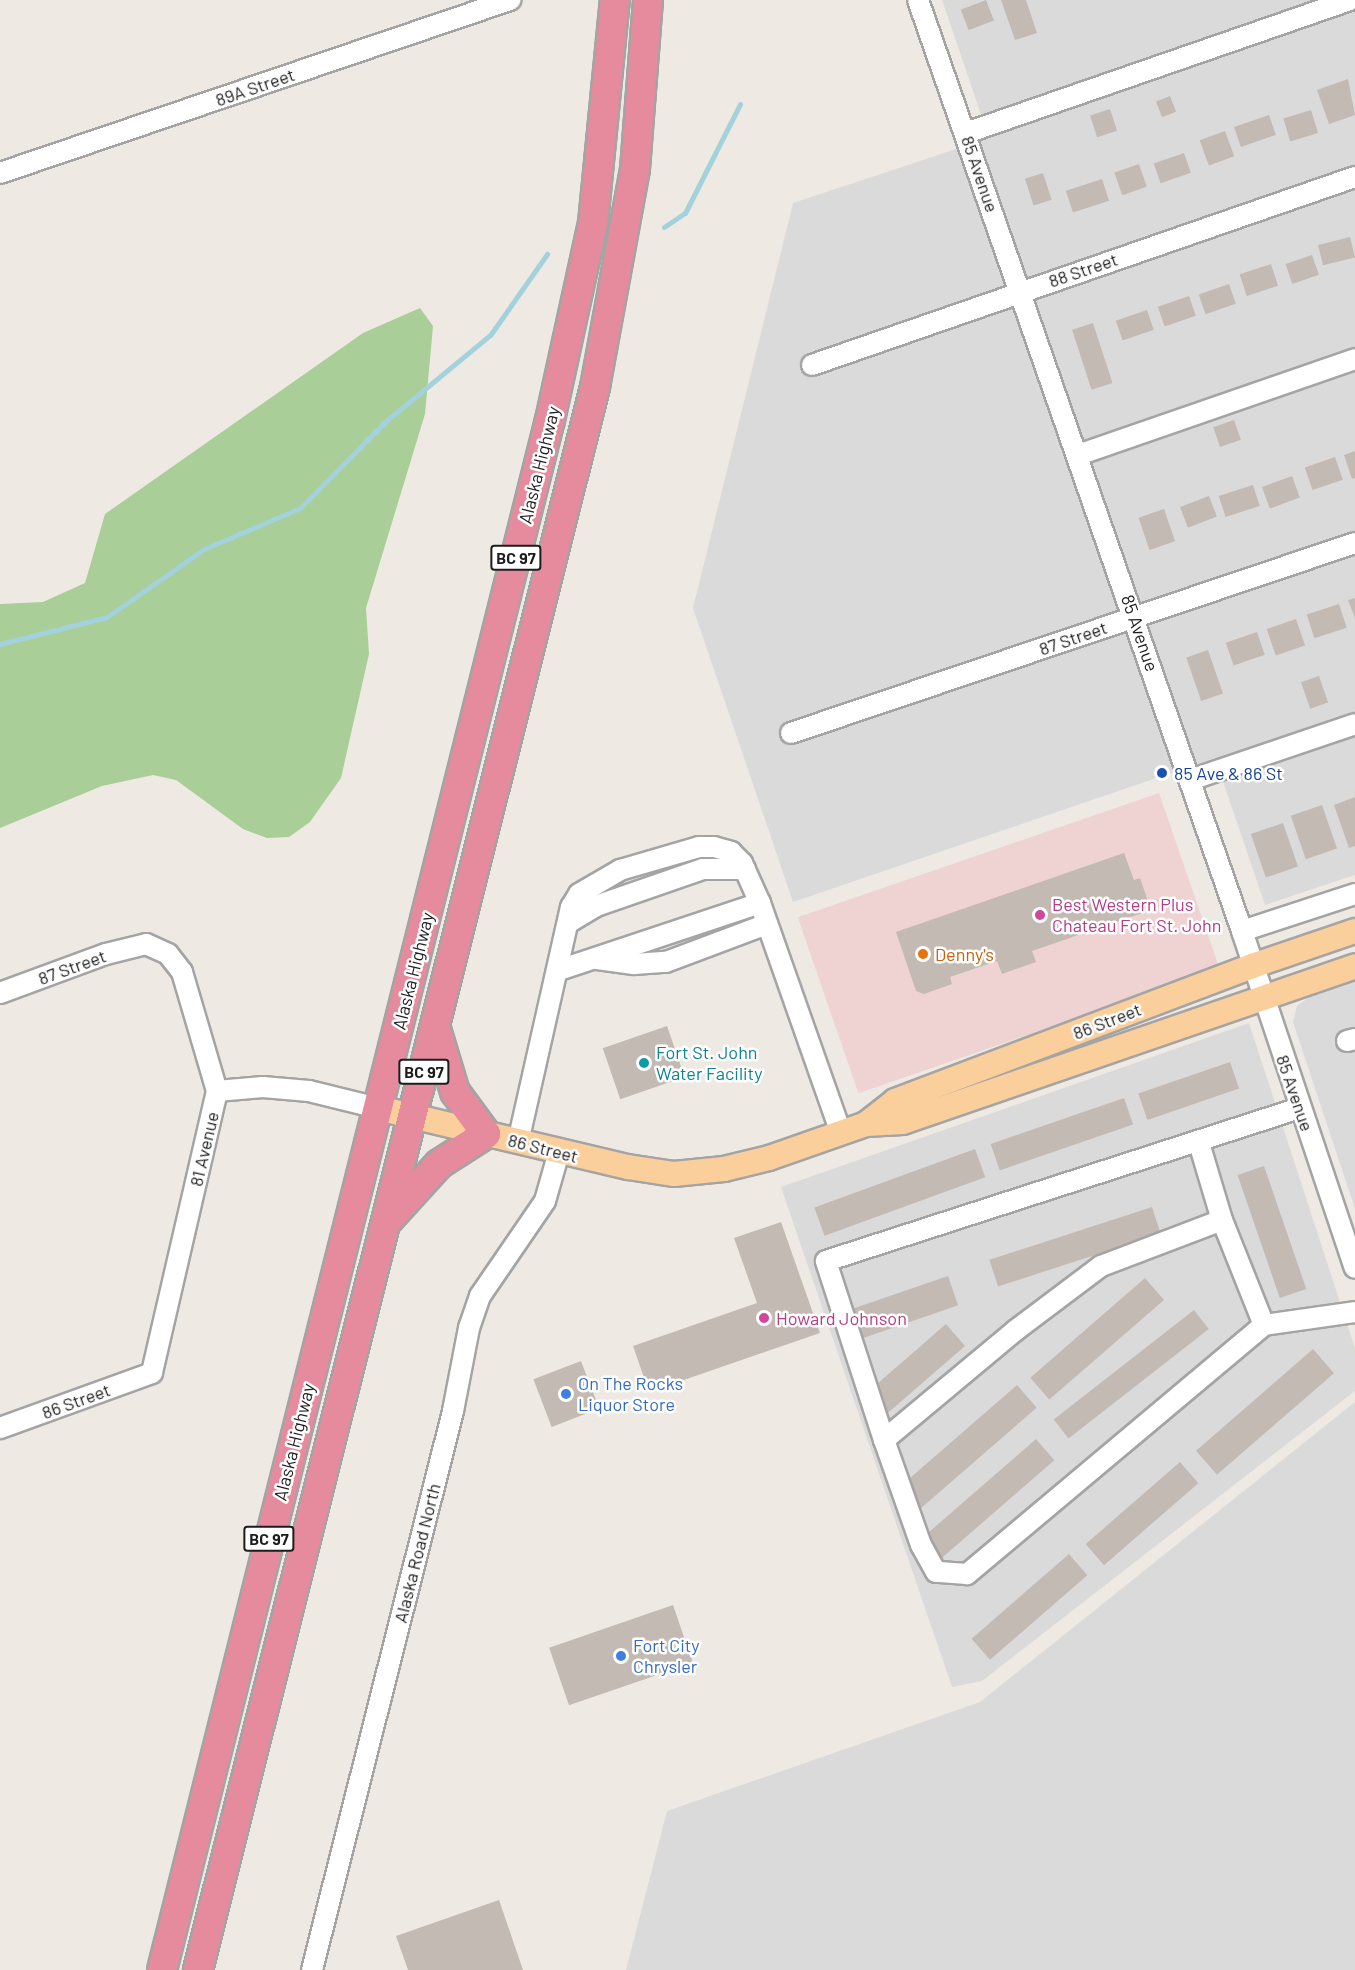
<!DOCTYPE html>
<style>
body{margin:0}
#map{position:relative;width:1355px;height:1970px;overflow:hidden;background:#eeeae3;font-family:Barlow,sans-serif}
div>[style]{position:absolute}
.residential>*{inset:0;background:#dbdada}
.commercial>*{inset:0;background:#efd2d2;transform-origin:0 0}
.forest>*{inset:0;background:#a9ce98}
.stream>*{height:5px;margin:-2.5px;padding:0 2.5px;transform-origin:2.5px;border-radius:2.5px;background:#a3d1dc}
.building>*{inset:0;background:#c3bab3;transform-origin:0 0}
.roads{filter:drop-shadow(2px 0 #a4a4a4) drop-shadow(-2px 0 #a4a4a4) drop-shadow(0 2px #a4a4a4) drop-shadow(0 -2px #a4a4a4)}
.minor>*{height:20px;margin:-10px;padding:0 10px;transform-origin:10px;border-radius:10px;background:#fff}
.major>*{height:24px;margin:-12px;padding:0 12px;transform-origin:12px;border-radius:12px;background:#fbcf9b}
.highway>*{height:28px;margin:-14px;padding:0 14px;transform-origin:14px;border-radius:14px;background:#e68b9e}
.dots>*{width:16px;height:16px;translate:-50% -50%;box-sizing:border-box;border:3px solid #fff;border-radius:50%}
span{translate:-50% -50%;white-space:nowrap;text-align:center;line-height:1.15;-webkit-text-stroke:5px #fff;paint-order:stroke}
.shield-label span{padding:2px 4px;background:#fff;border:2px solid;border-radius:4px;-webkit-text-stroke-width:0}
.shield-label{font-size:16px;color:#1d1d1d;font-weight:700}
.street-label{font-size:18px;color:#1d1d1d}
.transit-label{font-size:18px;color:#164399}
.left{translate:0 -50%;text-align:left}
.hotel-label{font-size:18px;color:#b23c85}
.food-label{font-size:18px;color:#c56008}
.culture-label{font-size:18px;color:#0d838f}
.shop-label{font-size:18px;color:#366cbe}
</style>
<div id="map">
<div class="residential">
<i style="clip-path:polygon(942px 0,1355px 0,1355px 875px,1265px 905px,1215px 758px,793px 902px,693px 608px,793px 203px,989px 138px)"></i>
<i style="clip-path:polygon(1355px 981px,1355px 1209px,1293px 1022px,1297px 1006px,1308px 998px)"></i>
<i style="clip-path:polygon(1249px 1023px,1355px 1348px,1355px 1391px,982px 1681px,952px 1687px,781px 1187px)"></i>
<i style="clip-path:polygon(1355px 1402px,1355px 1970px,626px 1970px,667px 1811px,980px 1702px)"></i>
</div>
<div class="commercial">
<i style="left:1159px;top:793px;width:186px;height:382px;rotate:71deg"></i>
</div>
<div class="forest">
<i style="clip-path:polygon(420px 308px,433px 326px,425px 414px,366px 608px,369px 654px,341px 778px,310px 822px,289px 837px,267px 838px,243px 829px,176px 780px,153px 775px,102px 786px,0 828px,0 604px,43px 602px,85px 583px,105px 514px,363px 333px)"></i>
</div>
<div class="stream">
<i style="left:664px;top:227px;width:25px;rotate:-34deg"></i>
<i style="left:685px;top:213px;width:122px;rotate:-63.2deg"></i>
<i style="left:0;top:644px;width:110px;rotate:-14.2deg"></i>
<i style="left:107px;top:617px;width:118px;rotate:-35deg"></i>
<i style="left:204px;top:549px;width:104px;rotate:-23.1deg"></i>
<i style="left:300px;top:508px;width:122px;rotate:-45.3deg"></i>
<i style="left:386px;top:421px;width:136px;rotate:-39.6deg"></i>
<i style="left:491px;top:334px;width:98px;rotate:-55deg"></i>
</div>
<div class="building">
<i style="left:986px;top:0;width:22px;height:27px;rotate:69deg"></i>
<i style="clip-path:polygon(1001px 0,1026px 0,1037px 33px,1015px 40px)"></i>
<i style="clip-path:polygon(1348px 79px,1355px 115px,1329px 124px,1317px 90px)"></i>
<i style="left:1170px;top:96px;width:17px;height:15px;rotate:69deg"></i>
<i style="left:1110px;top:109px;width:23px;height:21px;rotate:72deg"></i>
<i style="left:1311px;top:110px;width:24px;height:29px;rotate:73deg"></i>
<i style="left:1269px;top:115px;width:21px;height:37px;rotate:71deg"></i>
<i style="left:1225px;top:131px;width:27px;height:27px;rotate:70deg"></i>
<i style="left:1184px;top:153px;width:21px;height:32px;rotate:71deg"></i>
<i style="left:1139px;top:164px;width:24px;height:26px;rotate:71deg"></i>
<i style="left:1043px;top:173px;width:28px;height:19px;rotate:72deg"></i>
<i style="left:1102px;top:179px;width:23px;height:38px;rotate:72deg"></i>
<i style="left:1350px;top:237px;width:21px;height:33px;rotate:76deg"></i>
<i style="left:1312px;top:255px;width:21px;height:28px;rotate:71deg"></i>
<i style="left:1271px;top:264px;width:23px;height:33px;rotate:72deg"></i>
<i style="left:1229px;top:284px;width:21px;height:32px;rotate:71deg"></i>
<i style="left:1189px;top:296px;width:21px;height:33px;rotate:71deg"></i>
<i style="left:1147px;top:310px;width:21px;height:33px;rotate:71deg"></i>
<i style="left:1093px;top:323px;width:63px;height:22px;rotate:72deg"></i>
<i style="left:1234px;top:420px;width:21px;height:22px;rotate:71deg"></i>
<i style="clip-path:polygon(1355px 451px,1355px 478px,1352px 479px,1344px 455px)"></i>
<i style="left:1335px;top:457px;width:24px;height:32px;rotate:71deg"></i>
<i style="left:1292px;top:476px;width:23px;height:32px;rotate:70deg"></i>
<i style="left:1253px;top:485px;width:22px;height:36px;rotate:72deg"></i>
<i style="left:1209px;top:496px;width:22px;height:31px;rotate:69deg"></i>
<i style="left:1164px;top:509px;width:34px;height:27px;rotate:71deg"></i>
<i style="clip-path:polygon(1355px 598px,1355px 618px,1348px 600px)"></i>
<i style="left:1339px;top:604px;width:25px;height:34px;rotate:72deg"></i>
<i style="left:1296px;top:619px;width:28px;height:31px;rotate:71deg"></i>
<i style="left:1257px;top:632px;width:24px;height:33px;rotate:71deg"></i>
<i style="left:1208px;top:650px;width:46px;height:23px;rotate:71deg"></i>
<i style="left:1319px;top:676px;width:28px;height:19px;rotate:71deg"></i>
<i style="clip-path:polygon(1355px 797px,1355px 846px,1349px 848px,1334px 805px)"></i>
<i style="left:1322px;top:805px;width:46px;height:33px;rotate:71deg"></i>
<i style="left:1283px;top:823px;width:46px;height:34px;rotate:71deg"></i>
<i style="clip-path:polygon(1124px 853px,1134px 880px,1140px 878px,1151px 910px,1032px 951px,1036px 962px,1002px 974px,997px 961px,950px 977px,952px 984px,924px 994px,916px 991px,896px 932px)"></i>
<i style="left:667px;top:1026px;width:54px;height:68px;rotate:71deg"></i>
<i style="left:1230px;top:1062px;width:28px;height:97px;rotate:71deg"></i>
<i style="left:1124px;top:1098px;width:28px;height:141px;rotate:71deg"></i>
<i style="left:975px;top:1149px;width:30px;height:171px;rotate:70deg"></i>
<i style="left:1264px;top:1166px;width:130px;height:28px;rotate:71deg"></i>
<i style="left:1152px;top:1207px;width:28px;height:171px;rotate:72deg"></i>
<i style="clip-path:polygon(781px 1222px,820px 1333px,649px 1392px,633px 1346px,757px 1303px,734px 1238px)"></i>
<i style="left:948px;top:1276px;width:31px;height:107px;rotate:71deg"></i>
<i style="left:1145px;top:1278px;width:29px;height:152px;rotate:49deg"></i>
<i style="left:1194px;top:1310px;width:24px;height:178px;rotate:52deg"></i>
<i style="left:946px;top:1324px;width:29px;height:102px;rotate:49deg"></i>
<i style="left:1313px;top:1349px;width:32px;height:155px;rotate:49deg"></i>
<i style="left:581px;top:1361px;width:51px;height:51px;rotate:69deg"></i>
<i style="left:1017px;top:1385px;width:30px;height:155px;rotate:49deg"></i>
<i style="left:1036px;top:1439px;width:28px;height:150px;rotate:49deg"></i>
<i style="left:1180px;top:1462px;width:28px;height:125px;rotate:49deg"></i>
<i style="left:1069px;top:1554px;width:28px;height:129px;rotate:49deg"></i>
<i style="left:673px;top:1605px;width:61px;height:131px;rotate:71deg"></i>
<i style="clip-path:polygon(499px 1900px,523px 1970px,408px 1970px,396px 1936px)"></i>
</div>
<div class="roads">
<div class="minor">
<i style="left:918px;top:0;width:986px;rotate:70.81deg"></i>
<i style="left:1242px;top:931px;width:355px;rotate:71.5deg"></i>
<i style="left:966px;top:133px;width:406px;rotate:-19.1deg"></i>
<i style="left:0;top:173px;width:539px;rotate:-18.74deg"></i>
<i style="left:812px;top:365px;width:575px;rotate:-19.1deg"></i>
<i style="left:1078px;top:455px;width:293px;rotate:-19.1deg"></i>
<i style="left:791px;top:733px;width:595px;rotate:-18.62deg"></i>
<i style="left:1190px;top:780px;width:174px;rotate:-18.7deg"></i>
<i style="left:568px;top:923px;width:33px;rotate:-31deg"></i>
<i style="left:596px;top:906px;width:113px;rotate:-19.1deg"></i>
<i style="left:703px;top:869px;width:42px"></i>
<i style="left:1242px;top:931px;width:119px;rotate:-18.1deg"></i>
<i style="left:597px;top:959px;width:37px;rotate:8deg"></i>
<i style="left:634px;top:964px;width:32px;rotate:-4deg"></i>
<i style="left:666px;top:962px;width:108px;rotate:-20.6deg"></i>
<i style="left:559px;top:970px;width:212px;rotate:-18.4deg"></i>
<i style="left:760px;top:903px;width:244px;rotate:70.6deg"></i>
<i style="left:0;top:993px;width:113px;rotate:-20.2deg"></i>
<i style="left:106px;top:954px;width:41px;rotate:-14deg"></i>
<i style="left:146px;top:944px;width:24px;rotate:24deg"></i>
<i style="left:168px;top:954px;width:23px;rotate:52deg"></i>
<i style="left:182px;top:972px;width:124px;rotate:73.6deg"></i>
<i style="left:217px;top:1091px;width:289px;rotate:103deg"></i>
<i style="left:152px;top:1373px;width:162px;rotate:160.1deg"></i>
<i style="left:1347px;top:1041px;width:8px;rotate:-14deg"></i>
<i style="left:217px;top:1091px;width:46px;rotate:-5deg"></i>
<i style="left:263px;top:1087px;width:46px;rotate:5deg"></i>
<i style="left:309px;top:1091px;width:71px;rotate:13.8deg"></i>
<i style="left:518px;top:1142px;width:241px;rotate:-77.3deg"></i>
<i style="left:571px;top:907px;width:15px;rotate:-58deg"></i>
<i style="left:579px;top:894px;width:48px;rotate:-30.3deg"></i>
<i style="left:620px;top:870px;width:82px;rotate:-16.2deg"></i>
<i style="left:699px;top:847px;width:15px"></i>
<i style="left:714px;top:847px;width:18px;rotate:16deg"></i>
<i style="left:731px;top:852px;width:16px;rotate:45deg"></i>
<i style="left:742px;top:863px;width:44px;rotate:65.8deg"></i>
<i style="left:1199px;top:1143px;width:80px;rotate:73.4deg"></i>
<i style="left:1222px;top:1220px;width:113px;rotate:68.2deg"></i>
<i style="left:1264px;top:1325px;width:388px;rotate:140deg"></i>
<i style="left:967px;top:1574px;width:31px;rotate:-176deg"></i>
<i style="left:936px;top:1572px;width:31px;rotate:-119deg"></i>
<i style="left:921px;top:1545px;width:111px;rotate:-109.4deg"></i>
<i style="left:884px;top:1440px;width:188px;rotate:-108deg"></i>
<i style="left:826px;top:1261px;width:498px;rotate:-17.9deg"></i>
<i style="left:1264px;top:1325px;width:92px;rotate:-8.1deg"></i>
<i style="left:884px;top:1440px;width:172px;rotate:-39.8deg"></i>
<i style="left:1016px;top:1330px;width:106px;rotate:-37deg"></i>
<i style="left:1101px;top:1266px;width:129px;rotate:-20.8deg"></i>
<i style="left:312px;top:1970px;width:577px;rotate:-75.84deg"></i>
<i style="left:453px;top:1411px;width:85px;rotate:-79.1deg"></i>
<i style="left:469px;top:1328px;width:34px;rotate:-71deg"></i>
<i style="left:480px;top:1296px;width:115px;rotate:-55.6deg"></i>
<i style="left:545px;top:1201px;width:51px;rotate:-74.1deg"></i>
</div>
<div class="major">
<i style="left:378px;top:1108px;width:257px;rotate:13.3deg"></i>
<i style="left:628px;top:1167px;width:47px;rotate:8.7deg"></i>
<i style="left:674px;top:1174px;width:50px;rotate:-5.7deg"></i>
<i style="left:724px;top:1169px;width:46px;rotate:-13.7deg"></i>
<i style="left:769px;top:1158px;width:103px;rotate:-19.3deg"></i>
<i style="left:866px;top:1124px;width:37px;rotate:-38deg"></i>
<i style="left:895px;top:1101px;width:382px;rotate:-20.7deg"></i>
<i style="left:1252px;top:966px;width:109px;rotate:-18.8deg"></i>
<i style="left:866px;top:1124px;width:37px;rotate:-3deg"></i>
<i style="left:903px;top:1122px;width:478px;rotate:-19deg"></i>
</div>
<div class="highway">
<i style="left:389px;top:1219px;width:74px;rotate:-47.7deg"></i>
<i style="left:439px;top:1164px;width:56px;rotate:-32.6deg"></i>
<i style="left:486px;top:1134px;width:52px;rotate:-126.4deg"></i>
<i style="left:455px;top:1092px;width:66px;rotate:-106.8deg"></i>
<i style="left:162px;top:1970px;width:1598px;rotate:-75.95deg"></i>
<i style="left:550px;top:420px;width:202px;rotate:-77.7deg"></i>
<i style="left:593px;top:223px;width:224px;rotate:-84.4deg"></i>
<i style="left:198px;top:1970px;width:1632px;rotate:-75.92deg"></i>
<i style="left:595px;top:387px;width:222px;rotate:-79.6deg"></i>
<i style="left:635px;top:169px;width:169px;rotate:-85.6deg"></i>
</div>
</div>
<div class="dots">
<i style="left:1162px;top:773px;background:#1a4fb4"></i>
<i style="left:1040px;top:915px;background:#d1479c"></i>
<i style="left:923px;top:954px;background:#e8710a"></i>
<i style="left:644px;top:1063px;background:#0f9aa8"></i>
<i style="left:764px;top:1318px;background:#d1479c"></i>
<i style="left:566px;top:1394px;background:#3f7fe0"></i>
<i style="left:621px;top:1656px;background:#3f7fe0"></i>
</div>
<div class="shield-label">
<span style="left:516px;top:558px">BC 97</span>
<span style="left:424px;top:1072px">BC 97</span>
<span style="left:269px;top:1539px">BC 97</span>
</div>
<div class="street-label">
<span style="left:255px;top:87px;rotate:-19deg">89A Street</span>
<span style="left:980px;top:174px;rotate:71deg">85 Avenue</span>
<span style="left:1083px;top:270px;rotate:-19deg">88 Street</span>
<span style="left:539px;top:465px;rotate:-76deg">Alaska Highway</span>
<span style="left:1140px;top:633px;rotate:71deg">85 Avenue</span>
<span style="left:1073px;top:638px;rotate:-19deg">87 Street</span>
<span style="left:72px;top:967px;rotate:-20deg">87 Street</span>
<span style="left:413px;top:971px;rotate:-76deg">Alaska Highway</span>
<span style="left:1107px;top:1021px;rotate:-21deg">86 Street</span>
<span style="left:1295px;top:1093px;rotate:71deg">85 Avenue</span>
<span style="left:543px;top:1148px;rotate:14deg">86 Street</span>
<span style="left:204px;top:1149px;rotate:-77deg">81 Avenue</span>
<span style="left:76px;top:1401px;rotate:-20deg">86 Street</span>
<span style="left:294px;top:1442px;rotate:-76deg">Alaska Highway</span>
<span style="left:417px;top:1553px;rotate:-76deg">Alaska Road North</span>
</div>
<div class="transit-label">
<span class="left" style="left:1174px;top:773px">85 Ave &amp; 86 St</span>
</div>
<div class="hotel-label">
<span class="left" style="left:1052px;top:915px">Best Western Plus<br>Chateau Fort St. John</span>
<span class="left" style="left:776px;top:1318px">Howard Johnson</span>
</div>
<div class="food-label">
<span class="left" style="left:935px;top:954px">Denny's</span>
</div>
<div class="culture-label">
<span class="left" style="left:656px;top:1063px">Fort St. John<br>Water Facility</span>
</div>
<div class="shop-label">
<span class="left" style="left:578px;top:1394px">On The Rocks<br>Liquor Store</span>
<span class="left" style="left:633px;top:1656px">Fort City<br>Chrysler</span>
</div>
</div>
